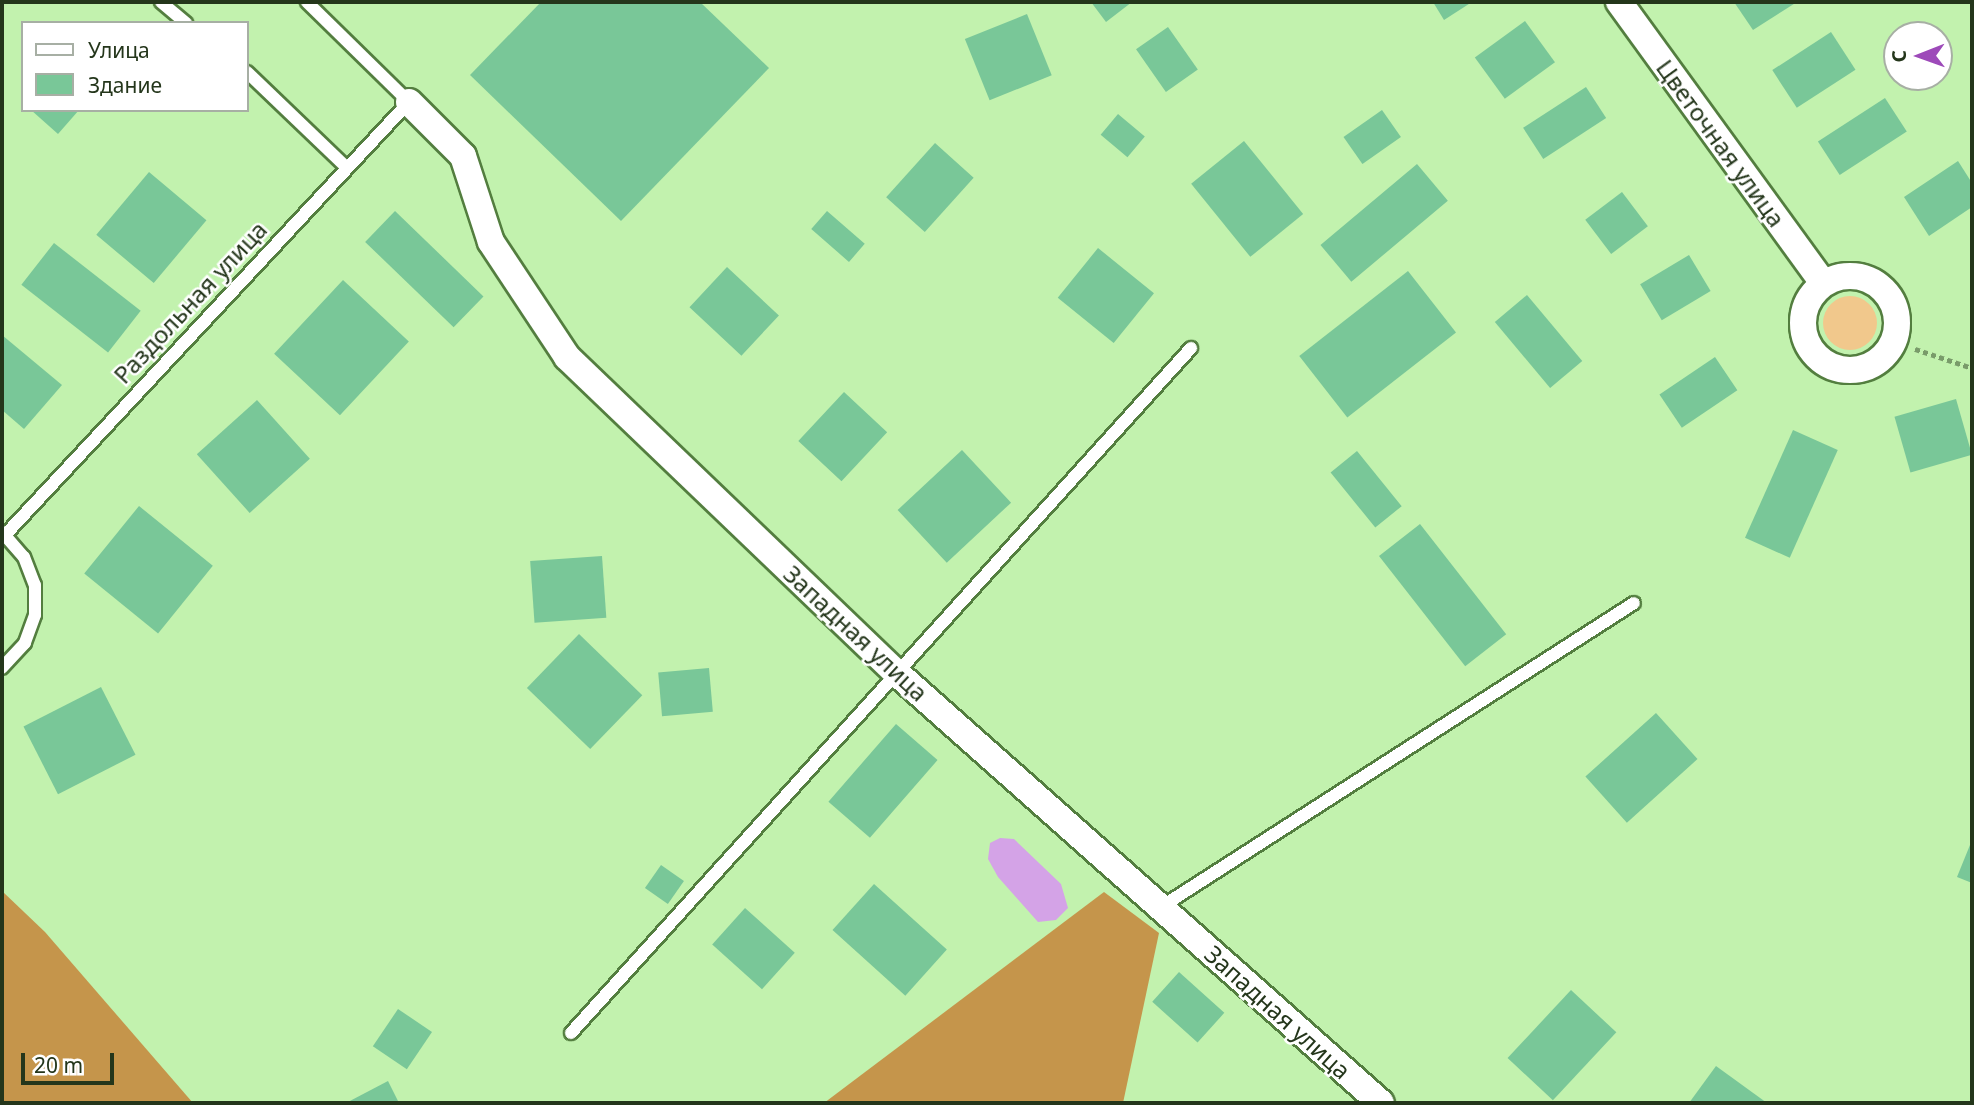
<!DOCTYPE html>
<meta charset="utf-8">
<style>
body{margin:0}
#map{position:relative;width:1974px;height:1105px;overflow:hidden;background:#c2f2ae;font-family:"Noto Sans",sans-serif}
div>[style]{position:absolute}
.green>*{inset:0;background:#f1c88c}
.round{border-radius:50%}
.forest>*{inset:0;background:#c5954b}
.water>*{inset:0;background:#d4a3e7}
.building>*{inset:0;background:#79c798;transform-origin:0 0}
.path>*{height:4.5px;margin-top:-2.25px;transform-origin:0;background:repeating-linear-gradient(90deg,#799b6a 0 5px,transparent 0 8.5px)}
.roads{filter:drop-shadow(2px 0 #537e3f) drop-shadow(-2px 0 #537e3f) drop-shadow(0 2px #537e3f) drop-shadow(0 -2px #537e3f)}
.service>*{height:12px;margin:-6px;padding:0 6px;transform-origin:6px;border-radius:6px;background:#fff}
.minor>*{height:26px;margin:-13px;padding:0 13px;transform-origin:13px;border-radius:13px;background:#fff}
.minor>.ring{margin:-13px;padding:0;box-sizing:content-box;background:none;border:26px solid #fff;border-radius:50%}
span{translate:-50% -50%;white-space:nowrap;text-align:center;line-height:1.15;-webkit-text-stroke:5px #fff;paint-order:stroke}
.street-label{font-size:24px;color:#24361b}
.frame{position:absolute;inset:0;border:4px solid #24361b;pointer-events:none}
.legend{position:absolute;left:21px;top:21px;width:228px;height:91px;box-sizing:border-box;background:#fff;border:2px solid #a7afa4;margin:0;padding:9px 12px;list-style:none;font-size:21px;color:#24361b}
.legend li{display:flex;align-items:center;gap:14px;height:35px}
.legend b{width:35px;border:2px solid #a7afa4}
.north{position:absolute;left:1883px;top:21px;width:70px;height:70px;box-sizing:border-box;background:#fff;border:2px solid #a7afa4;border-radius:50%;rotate:269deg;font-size:19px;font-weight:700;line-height:28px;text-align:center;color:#24361b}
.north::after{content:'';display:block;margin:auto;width:24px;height:32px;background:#9d4ab9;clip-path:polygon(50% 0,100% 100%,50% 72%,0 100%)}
.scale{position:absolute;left:21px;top:1053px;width:93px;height:32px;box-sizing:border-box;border:4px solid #24361b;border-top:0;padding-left:9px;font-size:21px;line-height:24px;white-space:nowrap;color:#24361b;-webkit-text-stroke:5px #fff;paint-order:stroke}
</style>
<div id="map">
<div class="green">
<i class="round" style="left:1823px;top:296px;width:54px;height:54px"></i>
</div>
<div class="forest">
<i style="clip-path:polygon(2px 891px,45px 932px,193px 1103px,2px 1103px)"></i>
<i style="clip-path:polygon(1104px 892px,1159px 933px,1123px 1103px,824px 1103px)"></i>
</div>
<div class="water">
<i style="clip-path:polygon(1000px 838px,1014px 839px,1061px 884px,1068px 908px,1056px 920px,1038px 922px,998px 877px,988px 859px,990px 843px)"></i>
</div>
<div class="building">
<i style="clip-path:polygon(541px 2px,700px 2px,769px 68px,621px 221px,470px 75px)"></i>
<i style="clip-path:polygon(1091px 2px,1132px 2px,1106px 22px)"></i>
<i style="clip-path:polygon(1433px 2px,1472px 2px,1444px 20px)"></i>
<i style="clip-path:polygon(1734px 2px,1797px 2px,1753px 30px)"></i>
<i style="left:1027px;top:14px;width:66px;height:67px;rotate:68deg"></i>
<i style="left:1525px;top:21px;width:51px;height:62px;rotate:54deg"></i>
<i style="left:1168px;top:27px;width:52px;height:39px;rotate:55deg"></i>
<i style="left:1831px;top:32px;width:45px;height:70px;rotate:57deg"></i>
<i style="left:1586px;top:87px;width:37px;height:75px;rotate:57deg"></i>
<i style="left:1885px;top:98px;width:40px;height:80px;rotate:57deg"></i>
<i style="clip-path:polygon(31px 110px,79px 110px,58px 134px)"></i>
<i style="left:1382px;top:110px;width:33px;height:47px;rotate:55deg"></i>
<i style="left:1118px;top:114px;width:35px;height:27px;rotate:40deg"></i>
<i style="left:1244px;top:141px;width:94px;height:68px;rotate:51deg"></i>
<i style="left:935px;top:143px;width:52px;height:73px;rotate:42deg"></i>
<i style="clip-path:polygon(1958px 161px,1972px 183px,1972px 207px,1929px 236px,1904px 197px)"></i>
<i style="left:1417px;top:164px;width:48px;height:126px;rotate:50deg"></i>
<i style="left:149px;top:172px;width:75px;height:82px;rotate:40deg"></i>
<i style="left:1622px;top:192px;width:43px;height:46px;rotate:53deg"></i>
<i style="left:395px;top:211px;width:123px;height:43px;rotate:44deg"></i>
<i style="left:827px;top:211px;width:50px;height:24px;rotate:41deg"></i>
<i style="left:54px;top:243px;width:110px;height:53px;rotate:38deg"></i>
<i style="left:1098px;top:248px;width:72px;height:64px;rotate:39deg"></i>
<i style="left:1689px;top:255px;width:42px;height:57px;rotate:59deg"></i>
<i style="left:727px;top:267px;width:71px;height:55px;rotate:43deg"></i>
<i style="left:1408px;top:271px;width:78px;height:138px;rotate:52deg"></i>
<i style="left:343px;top:280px;width:90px;height:101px;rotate:43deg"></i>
<i style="left:1527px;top:295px;width:86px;height:42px;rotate:50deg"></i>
<i style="clip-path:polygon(2px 335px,62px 385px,24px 429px,2px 410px)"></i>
<i style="left:1715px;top:357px;width:40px;height:67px;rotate:56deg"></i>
<i style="left:844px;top:392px;width:59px;height:67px;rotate:43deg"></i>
<i style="left:1956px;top:399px;width:58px;height:64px;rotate:74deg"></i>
<i style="left:257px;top:400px;width:79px;height:81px;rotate:48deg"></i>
<i style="left:1793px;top:430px;width:49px;height:118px;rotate:24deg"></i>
<i style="left:962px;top:450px;width:72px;height:88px;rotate:47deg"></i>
<i style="left:1357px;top:451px;width:71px;height:34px;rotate:51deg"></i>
<i style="left:139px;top:506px;width:95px;height:87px;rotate:39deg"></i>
<i style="left:1420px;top:524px;width:140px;height:52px;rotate:52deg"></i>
<i style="left:602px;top:556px;width:62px;height:72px;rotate:86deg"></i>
<i style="left:579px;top:634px;width:88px;height:75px;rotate:44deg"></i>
<i style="left:709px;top:668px;width:44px;height:51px;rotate:85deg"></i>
<i style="left:101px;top:687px;width:76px;height:87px;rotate:63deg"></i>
<i style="left:1656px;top:713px;width:62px;height:95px;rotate:48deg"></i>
<i style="left:896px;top:724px;width:55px;height:103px;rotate:41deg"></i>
<i style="clip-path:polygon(1972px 840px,1972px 883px,1957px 877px)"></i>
<i style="left:661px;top:865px;width:28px;height:28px;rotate:35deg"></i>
<i style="left:874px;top:884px;width:98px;height:62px;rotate:42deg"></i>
<i style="left:745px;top:908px;width:67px;height:49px;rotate:42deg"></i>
<i style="left:1179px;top:972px;width:61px;height:40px;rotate:42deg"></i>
<i style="left:1571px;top:990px;width:62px;height:93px;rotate:43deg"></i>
<i style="left:398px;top:1009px;width:41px;height:45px;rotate:34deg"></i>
<i style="clip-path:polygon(1716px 1066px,1767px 1103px,1689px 1103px)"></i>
<i style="clip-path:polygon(388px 1081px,399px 1103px,346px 1103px)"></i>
</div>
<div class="path">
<i style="left:1915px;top:349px;width:60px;rotate:18.4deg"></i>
</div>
<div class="roads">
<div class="service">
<i style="left:161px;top:2px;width:33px;rotate:40deg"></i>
<i style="left:247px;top:72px;width:136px;rotate:43.8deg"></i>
<i style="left:2px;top:532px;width:33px;rotate:49deg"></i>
<i style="left:24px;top:557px;width:30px;rotate:69deg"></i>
<i style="left:35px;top:585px;width:30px;rotate:90deg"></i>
<i style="left:35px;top:615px;width:30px;rotate:110deg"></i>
<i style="left:25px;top:643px;width:34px;rotate:133deg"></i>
<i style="left:6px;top:534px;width:591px;rotate:-46.99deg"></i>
<i style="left:409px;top:102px;width:143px;rotate:-135.6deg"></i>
<i style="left:1161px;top:907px;width:562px;rotate:-32.73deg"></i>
<i style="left:571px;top:1033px;width:924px;rotate:-47.85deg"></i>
</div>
<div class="minor">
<i style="left:1619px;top:2px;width:347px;rotate:54deg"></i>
<i style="left:409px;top:102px;width:76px;rotate:45deg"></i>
<i style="left:463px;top:156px;width:90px;rotate:72deg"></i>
<i style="left:491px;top:242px;width:138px;rotate:56.5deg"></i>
<i style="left:567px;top:357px;width:461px;rotate:43.8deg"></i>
<i style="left:900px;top:676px;width:643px;rotate:41.6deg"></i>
<i class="ring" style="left:1803px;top:276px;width:68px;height:68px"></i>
</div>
</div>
<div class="street-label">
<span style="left:1721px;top:143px;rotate:54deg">Цветочная улица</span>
<span style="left:190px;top:302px;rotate:-47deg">Раздольная улица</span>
<span style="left:856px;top:633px;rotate:43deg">Западная улица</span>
<span style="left:1278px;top:1012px;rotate:42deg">Западная улица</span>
</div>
<div class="frame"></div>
<ul class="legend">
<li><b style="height:9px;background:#fff"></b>Улица</li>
<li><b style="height:19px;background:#79c798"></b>Здание</li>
</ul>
<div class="north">С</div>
<div class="scale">20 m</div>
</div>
